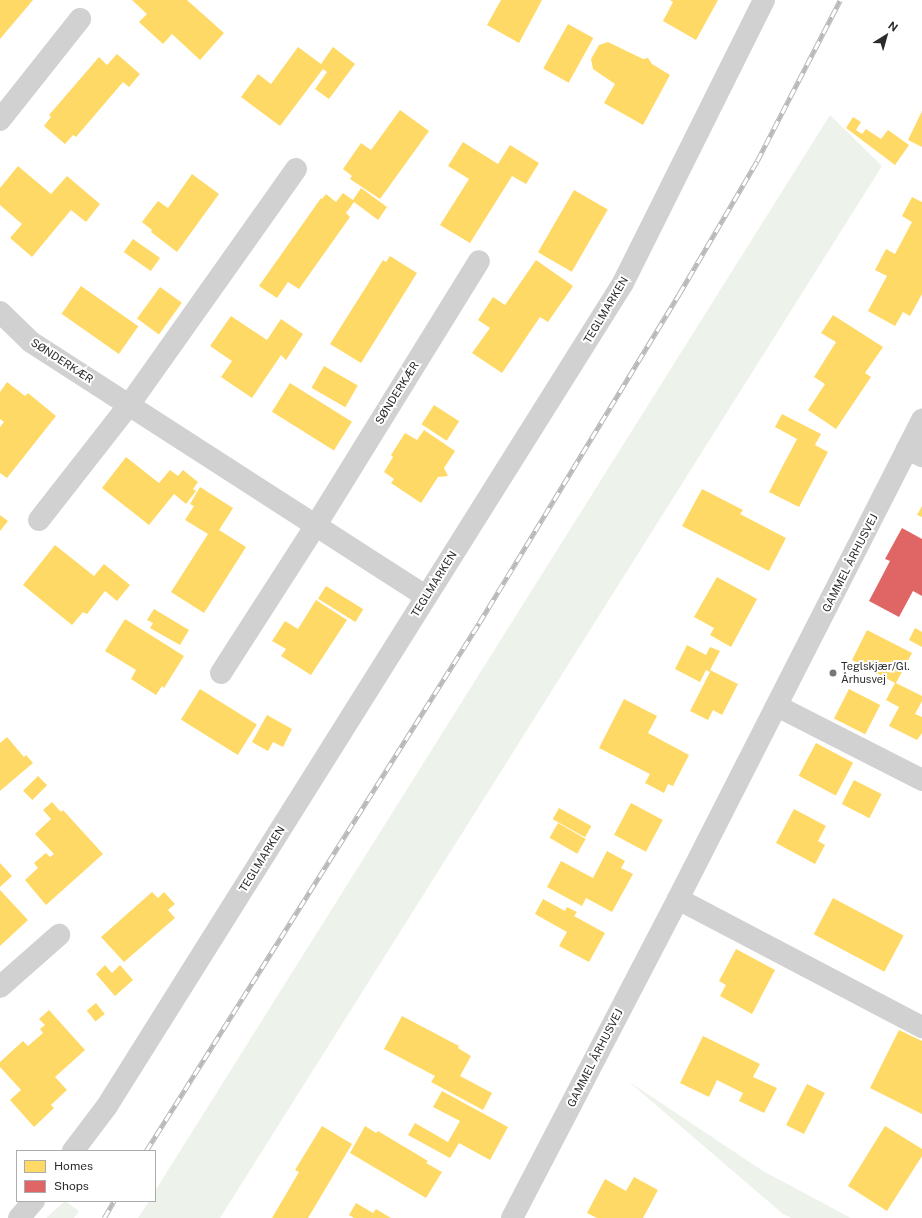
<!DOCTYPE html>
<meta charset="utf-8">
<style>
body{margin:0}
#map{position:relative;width:922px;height:1218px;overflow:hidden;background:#fff;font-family:"Public Sans",sans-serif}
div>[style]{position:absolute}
.green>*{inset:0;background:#edf2eb}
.homes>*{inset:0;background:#ffd966;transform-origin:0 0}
.shops>*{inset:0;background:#e06666}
.minor>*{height:22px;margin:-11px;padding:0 11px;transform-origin:11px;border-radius:11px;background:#d1d1d1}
.tertiary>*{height:22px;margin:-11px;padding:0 11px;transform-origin:11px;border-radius:11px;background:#d1d1d1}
.rail>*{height:4.5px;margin-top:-2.25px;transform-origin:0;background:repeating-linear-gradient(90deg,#fff 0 9px,#b8b8b8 0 18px);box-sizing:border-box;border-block:1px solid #b8b8b8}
.dots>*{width:11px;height:11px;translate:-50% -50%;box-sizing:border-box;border:2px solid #fff;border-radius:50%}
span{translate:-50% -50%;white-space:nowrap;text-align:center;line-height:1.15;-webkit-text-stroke:4px #fff;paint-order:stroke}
.street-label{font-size:11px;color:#2c2c2c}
.poi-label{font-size:11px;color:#2c2c2c}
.left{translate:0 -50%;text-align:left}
.legend{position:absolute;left:16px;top:1150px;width:140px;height:52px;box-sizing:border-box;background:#fff;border:1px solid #ababab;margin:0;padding:5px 7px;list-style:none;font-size:12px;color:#2c2c2c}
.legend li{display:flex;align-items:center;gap:8px;height:20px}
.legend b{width:20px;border:1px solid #ababab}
.north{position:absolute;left:866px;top:16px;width:40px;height:40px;-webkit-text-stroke:3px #fff;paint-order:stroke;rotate:37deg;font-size:11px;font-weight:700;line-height:16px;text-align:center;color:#2c2c2c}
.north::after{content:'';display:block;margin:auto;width:14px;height:18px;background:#2c2c2c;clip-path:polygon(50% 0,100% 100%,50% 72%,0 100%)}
</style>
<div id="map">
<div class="green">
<i style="clip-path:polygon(830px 115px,882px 166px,220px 1218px,138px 1218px,149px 1201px,155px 1201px,155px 1191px)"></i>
<i style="clip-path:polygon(628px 1081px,763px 1171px,851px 1218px,792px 1218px,783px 1214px)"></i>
<i style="clip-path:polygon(65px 1201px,79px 1211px,74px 1218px,46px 1218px)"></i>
</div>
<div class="homes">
<i style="clip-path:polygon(0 0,33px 0,0 39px)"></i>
<i style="clip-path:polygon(132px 0,187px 0,224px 33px,200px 60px,172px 34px,163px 44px,139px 22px,147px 14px)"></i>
<i style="clip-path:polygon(501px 0,542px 0,519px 43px,487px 25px)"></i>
<i style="clip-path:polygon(670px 0,718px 0,696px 40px,663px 21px,673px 2px)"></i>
<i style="left:568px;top:24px;width:29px;height:51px;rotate:29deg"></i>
<i style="clip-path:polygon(608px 42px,643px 59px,648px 58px,652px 64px,670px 75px,643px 125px,604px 103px,615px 84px,593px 69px,591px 59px,599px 45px)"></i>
<i style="clip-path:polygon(298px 47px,321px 64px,333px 47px,355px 64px,329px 99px,315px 89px,327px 72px,323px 69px,280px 126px,241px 97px,258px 74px,271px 84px)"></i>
<i style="clip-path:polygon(117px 54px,140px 74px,129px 87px,123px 82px,76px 137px,73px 135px,65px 144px,44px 126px,51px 117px,49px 115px,99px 57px,107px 65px)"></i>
<i style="clip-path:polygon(400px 110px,429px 131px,380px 199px,350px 179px,352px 176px,343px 169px,361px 143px,371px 150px)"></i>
<i style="clip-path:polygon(922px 111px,922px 147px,908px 140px)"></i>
<i style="clip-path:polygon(853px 117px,861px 122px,856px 130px,862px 134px,866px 129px,881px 139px,888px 130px,909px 145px,895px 165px,846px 128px)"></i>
<i style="clip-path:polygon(463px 142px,498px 164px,510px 145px,539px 163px,526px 184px,512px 176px,470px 243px,440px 225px,469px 179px,448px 166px)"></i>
<i style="clip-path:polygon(18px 166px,51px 194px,67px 176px,100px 204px,86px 222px,71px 210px,32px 257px,10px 238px,22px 224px,0 205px,0 188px)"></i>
<i style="clip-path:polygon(192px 174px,219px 194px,177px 252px,151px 232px,152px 230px,142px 222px,158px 201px,168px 208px)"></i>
<i style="clip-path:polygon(361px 188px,387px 207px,378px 220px,354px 202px,346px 213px,350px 217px,299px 289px,288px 282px,277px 298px,259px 286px,321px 198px,322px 199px,326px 194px,336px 202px,343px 193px,353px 200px)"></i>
<i style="left:574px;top:190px;width:39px;height:72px;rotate:30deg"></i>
<i style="clip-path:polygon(912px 197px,922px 202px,922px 294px,910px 316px,903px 312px,895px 326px,868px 311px,887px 276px,875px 270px,886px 249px,895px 254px,912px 222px,902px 216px)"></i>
<i style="left:133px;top:239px;width:33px;height:16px;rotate:35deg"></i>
<i style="clip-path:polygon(390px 256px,417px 273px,361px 363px,330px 344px,383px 260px,386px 262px)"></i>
<i style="clip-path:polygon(536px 260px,573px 286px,548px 322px,540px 317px,502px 373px,472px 353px,490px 328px,478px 320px,493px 297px,505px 305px)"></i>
<i style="left:81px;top:286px;width:70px;height:34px;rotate:35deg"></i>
<i style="left:160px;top:287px;width:27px;height:39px;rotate:36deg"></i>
<i style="clip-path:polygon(833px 315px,883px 347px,865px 373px,871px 377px,836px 429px,808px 410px,825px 384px,814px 377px,836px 342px,821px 333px)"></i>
<i style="clip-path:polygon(231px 316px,267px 340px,281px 319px,303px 334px,286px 360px,281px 355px,252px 398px,221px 377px,232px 361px,210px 346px)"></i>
<i style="left:324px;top:366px;width:39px;height:25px;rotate:30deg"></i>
<i style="clip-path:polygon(7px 382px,25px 396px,28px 393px,56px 416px,7px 478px,0 473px,0 427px,4px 422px,0 419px,0 392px)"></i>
<i style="left:290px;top:383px;width:73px;height:34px;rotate:32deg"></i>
<i style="left:434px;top:405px;width:30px;height:23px;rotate:33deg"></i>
<i style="clip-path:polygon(782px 414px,821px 434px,815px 445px,828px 452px,799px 507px,769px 492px,797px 439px,775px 427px)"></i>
<i style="clip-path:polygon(424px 430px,455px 451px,444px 468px,448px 476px,438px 477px,421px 503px,391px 483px,394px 479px,384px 472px,393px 457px,391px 455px,405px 433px,417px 440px)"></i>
<i style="clip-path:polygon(126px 457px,159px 483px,170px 470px,178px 476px,183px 470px,198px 482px,193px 489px,196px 491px,186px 504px,174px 494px,149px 525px,102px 488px)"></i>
<i style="clip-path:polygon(200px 487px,233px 508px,219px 530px,246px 547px,204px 613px,171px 592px,208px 534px,185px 520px,194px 506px,190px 504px)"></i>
<i style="clip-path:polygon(702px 489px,743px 510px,740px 514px,786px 538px,769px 571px,682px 526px)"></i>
<i style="clip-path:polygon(922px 506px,922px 517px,917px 515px)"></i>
<i style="clip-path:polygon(0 515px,8px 521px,0 531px)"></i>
<i style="clip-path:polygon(55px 545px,94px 576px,104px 564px,130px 585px,117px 601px,105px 591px,87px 614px,83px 612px,72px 625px,23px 585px)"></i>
<i style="clip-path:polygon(717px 577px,757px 599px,731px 647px,710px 635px,714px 628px,694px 617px)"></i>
<i style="left:326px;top:586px;width:44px;height:15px;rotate:32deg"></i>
<i style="clip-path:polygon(316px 600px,347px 620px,311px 675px,281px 656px,286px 649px,272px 641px,285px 621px,298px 629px)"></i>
<i style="clip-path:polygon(154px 609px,189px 630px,180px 645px,150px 628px,153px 623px,147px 620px)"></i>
<i style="clip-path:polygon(125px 619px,184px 656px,164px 688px,162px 686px,156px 695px,131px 679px,136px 670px,105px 651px)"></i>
<i style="clip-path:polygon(915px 628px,922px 632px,922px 647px,909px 640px)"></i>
<i style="clip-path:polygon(867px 630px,912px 653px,896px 683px,922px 696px,922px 701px,915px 714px,922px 717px,922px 733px,917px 740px,889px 726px,899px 707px,886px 700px,895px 683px,852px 660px)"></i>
<i style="clip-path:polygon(687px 645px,706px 655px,710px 647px,720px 651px,710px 670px,738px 684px,722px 715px,713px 710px,708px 720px,690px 711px,710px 672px,706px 670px,700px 682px,675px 669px)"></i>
<i style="left:200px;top:689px;width:67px;height:36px;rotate:32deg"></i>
<i style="left:849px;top:689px;width:35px;height:33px;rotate:27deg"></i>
<i style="clip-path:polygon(624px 699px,657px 716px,648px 733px,689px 755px,673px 786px,668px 784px,664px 793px,645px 783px,650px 774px,599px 748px)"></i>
<i style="clip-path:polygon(267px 715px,292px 729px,283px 747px,273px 742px,268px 751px,252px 742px)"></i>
<i style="clip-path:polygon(7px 737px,24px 757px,26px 755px,33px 763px,0 791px,0 743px)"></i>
<i style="left:816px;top:743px;width:42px;height:37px;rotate:28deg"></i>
<i style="left:38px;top:776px;width:13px;height:21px;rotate:45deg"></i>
<i style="left:854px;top:780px;width:31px;height:27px;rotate:27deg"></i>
<i style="clip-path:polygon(52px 802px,61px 812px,63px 810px,103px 854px,46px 905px,25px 880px,38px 868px,34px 863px,46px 853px,50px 857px,54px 854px,35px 834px,51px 819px,43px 810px)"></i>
<i style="left:631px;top:803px;width:36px;height:36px;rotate:28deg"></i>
<i style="left:559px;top:808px;width:37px;height:13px;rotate:29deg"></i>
<i style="clip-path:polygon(794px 809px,826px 826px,818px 841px,825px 845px,815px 864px,776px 843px)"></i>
<i style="left:558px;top:823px;width:32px;height:17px;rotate:30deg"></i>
<i style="clip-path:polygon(607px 851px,625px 861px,621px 868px,633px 874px,612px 912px,586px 898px,582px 906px,547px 887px,561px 861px,593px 878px)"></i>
<i style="clip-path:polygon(0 863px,12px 876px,0 887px)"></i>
<i style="clip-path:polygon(0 890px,28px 920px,0 946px)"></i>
<i style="clip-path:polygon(152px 892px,158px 898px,164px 892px,175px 904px,168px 910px,175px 918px,124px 962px,101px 937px)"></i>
<i style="left:833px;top:898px;width:80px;height:41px;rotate:28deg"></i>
<i style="clip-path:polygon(543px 899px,565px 911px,567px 907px,577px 912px,574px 916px,605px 933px,589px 962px,559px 946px,567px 932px,535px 914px)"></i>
<i style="clip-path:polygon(736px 949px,775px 970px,752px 1014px,720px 996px,726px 985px,719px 981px)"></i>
<i style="clip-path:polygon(105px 965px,112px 973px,120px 965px,133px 980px,115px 996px,96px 974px)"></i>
<i style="left:96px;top:1003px;width:14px;height:12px;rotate:51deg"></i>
<i style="clip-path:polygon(49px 1010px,85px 1050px,55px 1077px,67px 1090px,51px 1105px,54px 1108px,34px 1127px,10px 1100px,21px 1090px,0 1067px,0 1062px,23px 1041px,28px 1046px,43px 1033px,40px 1029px,45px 1025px,39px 1019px)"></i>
<i style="clip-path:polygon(402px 1016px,459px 1046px,458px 1048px,471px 1056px,460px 1076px,492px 1093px,483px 1110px,431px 1082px,435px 1076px,384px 1049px)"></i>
<i style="clip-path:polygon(899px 1030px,922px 1041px,922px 1114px,870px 1088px)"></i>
<i style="clip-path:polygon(703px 1036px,760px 1064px,753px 1077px,777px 1088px,764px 1113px,739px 1101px,743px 1093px,717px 1080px,709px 1097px,680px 1083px)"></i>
<i style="left:807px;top:1084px;width:20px;height:46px;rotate:27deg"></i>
<i style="clip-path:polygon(442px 1091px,508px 1127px,490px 1160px,459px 1143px,450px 1158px,408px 1135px,415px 1123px,448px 1142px,460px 1121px,433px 1107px)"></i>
<i style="clip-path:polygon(322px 1126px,352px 1144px,308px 1218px,272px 1218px,299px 1172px,295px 1170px)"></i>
<i style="clip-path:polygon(365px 1126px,376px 1133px,378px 1131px,428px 1161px,426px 1163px,442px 1172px,426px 1198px,350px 1153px)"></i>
<i style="clip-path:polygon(885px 1126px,922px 1149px,922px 1156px,887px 1211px,848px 1186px)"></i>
<i style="clip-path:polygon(634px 1177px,658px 1190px,643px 1218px,597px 1218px,587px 1213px,605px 1179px,626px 1191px)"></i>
<i style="clip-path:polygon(356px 1203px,373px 1213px,376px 1209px,391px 1218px,354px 1218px,349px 1215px)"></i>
</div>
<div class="shops">
<i style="clip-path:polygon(902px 528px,922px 539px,922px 596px,913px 591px,899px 617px,869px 601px,890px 561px,885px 559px)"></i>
</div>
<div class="minor">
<i style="left:0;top:120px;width:129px;rotate:-51.6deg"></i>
<i style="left:0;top:312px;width:43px;rotate:44.1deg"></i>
<i style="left:31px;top:342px;width:470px;rotate:32.8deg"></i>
<i style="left:907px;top:449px;width:17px;rotate:25deg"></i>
<i style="left:39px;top:520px;width:146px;rotate:-52deg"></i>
<i style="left:129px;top:405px;width:289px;rotate:-54.7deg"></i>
<i style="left:221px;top:673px;width:176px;rotate:-57.3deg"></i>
<i style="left:316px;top:525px;width:310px;rotate:-58.3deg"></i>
<i style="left:777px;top:706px;width:163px;rotate:27deg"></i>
<i style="left:678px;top:899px;width:276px;rotate:27.7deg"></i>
<i style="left:0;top:987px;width:79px;rotate:-41.4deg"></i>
</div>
<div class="tertiary">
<i style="left:73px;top:1151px;width:56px;rotate:-52.9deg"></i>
<i style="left:107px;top:1106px;width:971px;rotate:-57.91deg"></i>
<i style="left:623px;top:283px;width:316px;rotate:-63.5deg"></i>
<i style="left:19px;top:1218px;width:23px;rotate:-49deg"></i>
<i style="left:512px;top:1218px;width:360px;rotate:-62.5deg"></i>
<i style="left:678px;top:899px;width:538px;rotate:-63.01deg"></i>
</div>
<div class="rail">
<i style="left:146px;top:1151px;width:624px;rotate:-57.76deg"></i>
<i style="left:479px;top:623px;width:385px;rotate:-58.7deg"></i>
<i style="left:679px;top:294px;width:154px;rotate:-59.6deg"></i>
<i style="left:757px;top:161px;width:181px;rotate:-62.7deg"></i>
<i style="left:104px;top:1218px;width:20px;rotate:-60deg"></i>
</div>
<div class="dots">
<i style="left:833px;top:673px;background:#767676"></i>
</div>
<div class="street-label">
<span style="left:606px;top:310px;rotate:-59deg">TEGLMARKEN</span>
<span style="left:62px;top:361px;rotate:33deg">SØNDERKÆR</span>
<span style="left:397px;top:393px;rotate:-58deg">SØNDERKÆR</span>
<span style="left:850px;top:563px;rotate:-63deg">GAMMEL ÅRHUSVEJ</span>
<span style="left:434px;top:584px;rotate:-58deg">TEGLMARKEN</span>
<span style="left:262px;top:859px;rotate:-58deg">TEGLMARKEN</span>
<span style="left:595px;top:1058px;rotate:-63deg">GAMMEL ÅRHUSVEJ</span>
</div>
<div class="poi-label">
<span class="left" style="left:841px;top:673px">Teglskjær/Gl.<br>Århusvej</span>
</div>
<ul class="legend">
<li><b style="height:11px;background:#ffd966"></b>Homes</li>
<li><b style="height:11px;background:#e06666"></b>Shops</li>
</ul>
<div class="north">N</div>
</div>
